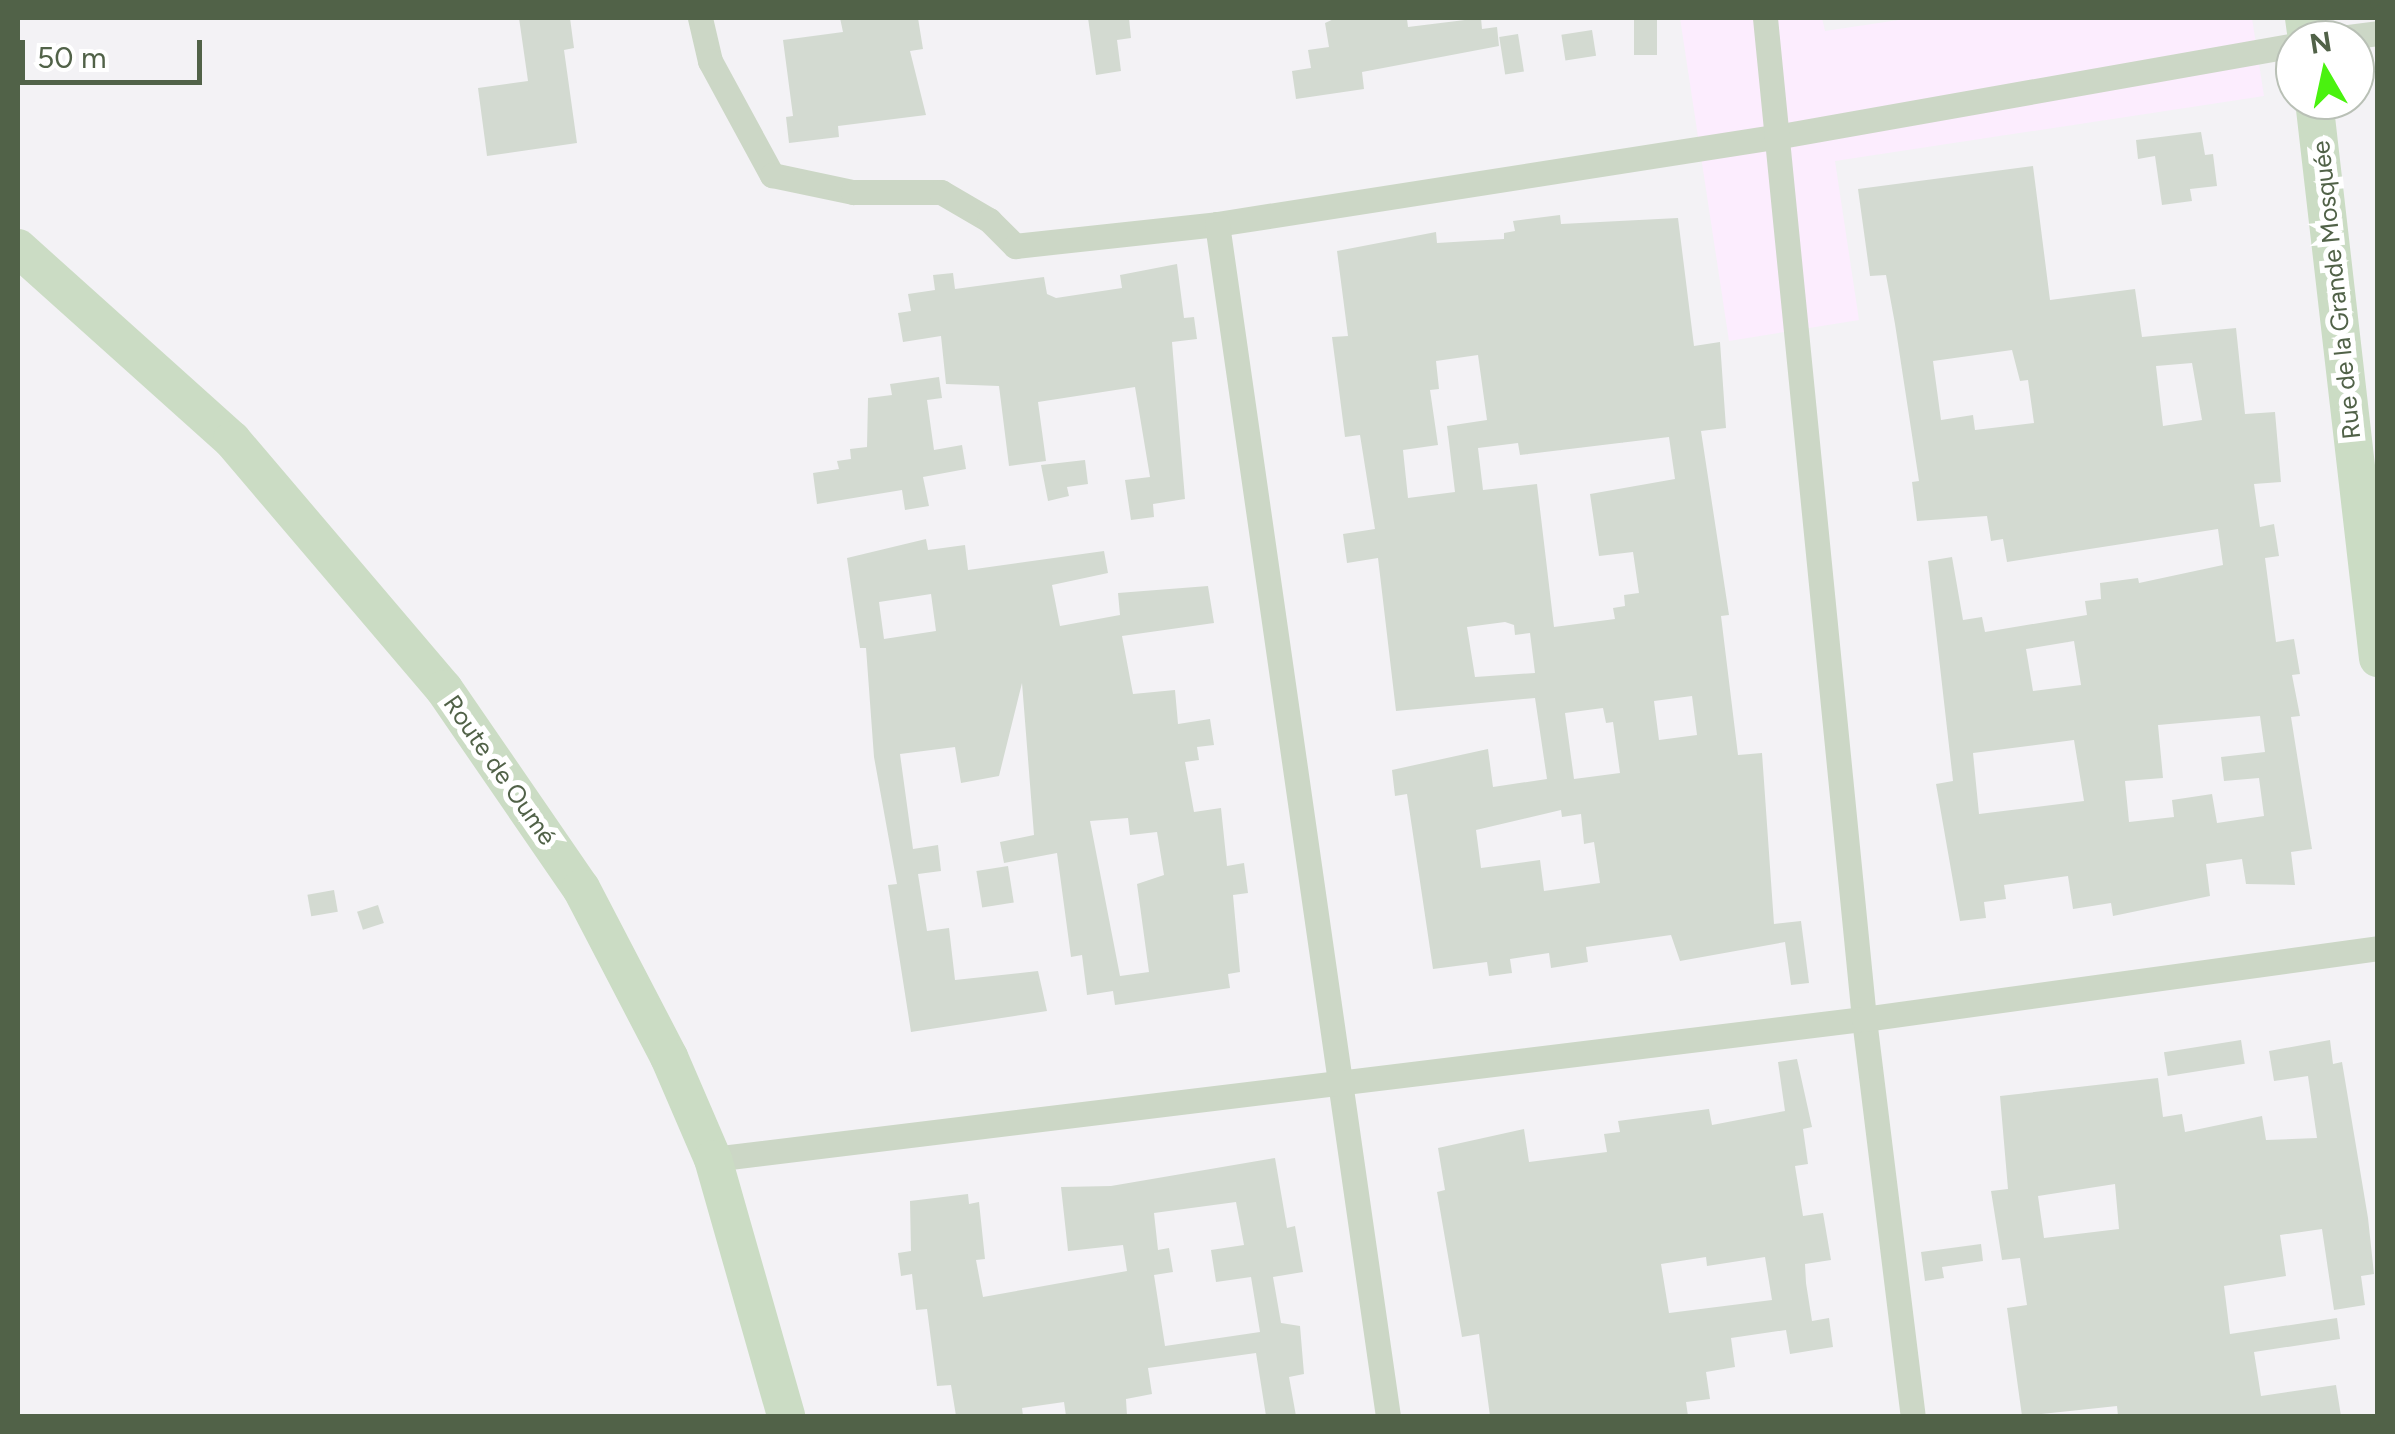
<!DOCTYPE html>
<meta charset="utf-8">
<style>
body{margin:0}
#map{position:relative;width:2395px;height:1434px;overflow:hidden;background:#f3f2f5;font-family:Figtree,sans-serif}
div>[style]{position:absolute}
.commercial>*{inset:0;background:#fcedfe}
.building>*{inset:0;background:#d3dad1;transform-origin:0 0}
.street>*{height:25px;margin:-12.5px;padding:0 12.5px;transform-origin:12.5px;border-radius:12.5px;background:#ccd7c6}
.secondary>*{height:38px;margin:-19px;padding:0 19px;transform-origin:19px;border-radius:19px;background:#cbdcc4}
span{translate:-50% -50%;white-space:nowrap;text-align:center;line-height:1.15;-webkit-text-stroke:10px #fff;paint-order:stroke}
.street-label{font-size:25px;color:#516248}
.frame{position:absolute;inset:0;border:20px solid #516248;pointer-events:none}
.north{position:absolute;left:2275px;top:20px;width:100px;height:100px;box-sizing:border-box;background:#fff;border:2px solid #b9c0b6;border-radius:50%;rotate:351deg;font-size:28px;font-weight:700;line-height:40px;text-align:center;color:#516248}
.north::after{content:'';display:block;margin:auto;width:35px;height:45px;background:#4af20f;clip-path:polygon(50% 0,100% 100%,50% 72%,0 100%)}
.scale{position:absolute;left:20px;top:40px;width:182px;height:45px;box-sizing:border-box;border:5px solid #516248;border-top:0;padding-left:12px;font-size:30px;line-height:35px;white-space:nowrap;color:#516248;-webkit-text-stroke:8px #fff;paint-order:stroke}
</style>
<div id="map">
<div class="commercial">
<i style="clip-path:polygon(1680px 18px,1822px 18px,1825px 31px,1912px 18px,2252px 18px,2264px 96px,1835px 161px,1859px 320px,1729px 341px)"></i>
</div>
<div class="building">
<i style="clip-path:polygon(519px 18px,570px 18px,574px 48px,564px 50px,577px 143px,487px 156px,478px 88px,528px 81px)"></i>
<i style="clip-path:polygon(840px 18px,918px 18px,923px 49px,910px 51px,926px 115px,838px 126px,839px 137px,789px 143px,786px 117px,793px 116px,783px 40px,843px 32px)"></i>
<i style="clip-path:polygon(1088px 18px,1129px 18px,1131px 38px,1117px 40px,1121px 71px,1096px 75px)"></i>
<i style="clip-path:polygon(1336px 18px,1407px 19px,1408px 27px,1481px 18px,1482px 29px,1497px 27px,1499px 46px,1362px 72px,1364px 89px,1296px 99px,1292px 71px,1311px 68px,1308px 50px,1329px 47px,1325px 23px)"></i>
<i style="left:1634px;top:18px;width:23px;height:37px"></i>
<i style="left:1592px;top:30px;width:26px;height:31px;rotate:81deg"></i>
<i style="left:1518px;top:34px;width:38px;height:19px;rotate:81deg"></i>
<i style="clip-path:polygon(2201px 132px,2205px 155px,2213px 154px,2217px 186px,2190px 189px,2192px 201px,2162px 205px,2155px 156px,2138px 159px,2136px 140px)"></i>
<i style="clip-path:polygon(evenodd,2033px 166px,2050px 300px,2135px 289px,2142px 337px,2236px 328px,2245px 414px,2275px 412px,2281px 482px,2254px 484px,2260px 527px,2274px 524px,2279px 556px,2265px 558px,2276px 642px,2294px 639px,2300px 674px,2292px 675px,2300px 716px,2291px 717px,2312px 849px,2291px 852px,2295px 885px,2246px 884px,2242px 859px,2206px 864px,2210px 896px,2113px 916px,2111px 903px,2073px 909px,2068px 876px,2004px 885px,2006px 899px,1984px 902px,1986px 918px,1960px 921px,1936px 784px,1953px 781px,1928px 561px,1952px 557px,1963px 620px,1982px 617px,1985px 632px,2087px 615px,2085px 601px,2101px 599px,2100px 583px,2138px 578px,2139px 583px,2223px 565px,2218px 529px,2007px 562px,2003px 539px,1991px 541px,1987px 516px,1917px 521px,1912px 482px,1919px 481px,1895px 324px,1886px 275px,1870px 276px,1858px 189px,2033px 166px,2012px 350px,2020px 381px,2028px 380px,2034px 423px,1975px 430px,1973px 415px,1941px 420px,1933px 361px,2012px 350px,2033px 166px,2192px 363px,2202px 420px,2163px 426px,2156px 366px,2192px 363px,2033px 166px,2074px 641px,2081px 685px,2033px 691px,2026px 649px,2074px 641px,2033px 166px,2260px 716px,2265px 752px,2221px 757px,2224px 781px,2259px 778px,2264px 816px,2217px 823px,2212px 794px,2172px 800px,2174px 817px,2129px 822px,2125px 781px,2163px 778px,2158px 725px,2260px 716px,2033px 166px,2074px 740px,2084px 801px,1979px 814px,1973px 753px,2074px 740px)"></i>
<i style="clip-path:polygon(evenodd,1560px 215px,1561px 224px,1678px 218px,1694px 346px,1720px 342px,1726px 428px,1701px 431px,1729px 615px,1721px 616px,1738px 755px,1762px 753px,1774px 924px,1801px 921px,1809px 983px,1791px 985px,1785px 942px,1680px 961px,1671px 935px,1586px 947px,1588px 962px,1551px 968px,1549px 953px,1510px 959px,1512px 973px,1489px 976px,1487px 962px,1433px 969px,1407px 794px,1395px 796px,1392px 770px,1488px 749px,1493px 787px,1547px 779px,1535px 698px,1396px 711px,1378px 558px,1347px 563px,1343px 534px,1375px 529px,1360px 435px,1345px 437px,1337px 375px,1332px 337px,1348px 336px,1337px 251px,1436px 232px,1437px 243px,1504px 239px,1504px 233px,1515px 231px,1513px 221px,1560px 215px,1478px 355px,1487px 420px,1447px 426px,1455px 492px,1408px 498px,1403px 450px,1438px 445px,1430px 390px,1439px 389px,1436px 361px,1478px 355px,1560px 215px,1669px 437px,1675px 479px,1590px 494px,1599px 556px,1633px 552px,1639px 593px,1624px 595px,1625px 606px,1613px 608px,1615px 619px,1554px 627px,1537px 484px,1483px 490px,1478px 448px,1518px 443px,1520px 455px,1669px 437px,1560px 215px,1505px 622px,1514px 625px,1515px 635px,1530px 633px,1535px 673px,1475px 677px,1467px 627px,1505px 622px,1560px 215px,1692px 696px,1697px 735px,1659px 740px,1654px 701px,1692px 696px,1560px 215px,1603px 708px,1606px 723px,1613px 722px,1620px 773px,1574px 779px,1565px 713px,1603px 708px,1560px 215px,1561px 810px,1562px 817px,1581px 814px,1584px 844px,1594px 842px,1600px 883px,1544px 891px,1540px 860px,1481px 868px,1476px 830px,1561px 810px)"></i>
<i style="clip-path:polygon(1177px 264px,1184px 318px,1194px 317px,1197px 339px,1172px 342px,1185px 499px,1153px 504px,1154px 517px,1131px 520px,1125px 480px,1150px 477px,1135px 387px,1038px 402px,1046px 461px,1009px 466px,999px 386px,946px 384px,941px 336px,903px 342px,898px 313px,911px 311px,908px 294px,935px 290px,933px 275px,953px 273px,955px 289px,1044px 277px,1047px 294px,1056px 298px,1122px 288px,1120px 275px)"></i>
<i style="clip-path:polygon(939px 377px,942px 398px,927px 400px,934px 450px,962px 445px,966px 469px,923px 477px,929px 506px,905px 510px,902px 490px,817px 504px,813px 473px,839px 469px,837px 461px,851px 459px,850px 449px,867px 447px,868px 398px,892px 395px,890px 384px)"></i>
<i style="clip-path:polygon(1085px 460px,1088px 484px,1067px 487px,1069px 496px,1048px 501px,1041px 465px)"></i>
<i style="clip-path:polygon(evenodd,926px 539px,928px 550px,965px 545px,968px 570px,1104px 551px,1108px 573px,1052px 585px,1060px 626px,1120px 615px,1118px 593px,1208px 586px,1214px 623px,1122px 636px,1133px 694px,1175px 690px,1178px 724px,1210px 719px,1214px 745px,1197px 747px,1199px 760px,1185px 762px,1194px 812px,1221px 808px,1227px 866px,1244px 863px,1248px 893px,1233px 895px,1240px 972px,1228px 974px,1230px 988px,1115px 1005px,1113px 991px,1087px 995px,1082px 955px,1071px 957px,1057px 853px,1004px 863px,1000px 842px,1034px 835px,1022px 683px,999px 776px,961px 783px,955px 747px,900px 754px,913px 849px,938px 845px,941px 871px,918px 874px,927px 931px,949px 928px,955px 980px,1038px 971px,1047px 1011px,911px 1032px,888px 885px,897px 884px,874px 757px,866px 648px,860px 648px,847px 558px,926px 539px,931px 594px,936px 631px,884px 639px,879px 602px,931px 594px,926px 539px,1128px 818px,1130px 835px,1157px 832px,1164px 875px,1137px 884px,1149px 972px,1120px 976px,1090px 821px,1128px 818px)"></i>
<i style="left:1008px;top:866px;width:37px;height:32px;rotate:81deg"></i>
<i style="left:334px;top:890px;width:22px;height:27px;rotate:80deg"></i>
<i style="left:378px;top:905px;width:19px;height:22px;rotate:72deg"></i>
<i style="left:2241px;top:1040px;width:24px;height:78px;rotate:81deg"></i>
<i style="clip-path:polygon(evenodd,2330px 1040px,2333px 1064px,2342px 1062px,2368px 1218px,2374px 1274px,2361px 1276px,2365px 1305px,2334px 1310px,2322px 1229px,2280px 1235px,2286px 1276px,2224px 1286px,2230px 1334px,2337px 1318px,2340px 1339px,2254px 1352px,2261px 1396px,2336px 1385px,2341px 1416px,2118px 1416px,2117px 1406px,2022px 1416px,2007px 1308px,2027px 1305px,2020px 1258px,2002px 1260px,1991px 1191px,2008px 1189px,2000px 1096px,2158px 1078px,2163px 1117px,2182px 1114px,2185px 1132px,2262px 1116px,2266px 1140px,2317px 1138px,2308px 1076px,2274px 1081px,2269px 1051px,2330px 1040px,2115px 1184px,2119px 1229px,2044px 1238px,2038px 1196px,2115px 1184px)"></i>
<i style="clip-path:polygon(evenodd,1797px 1059px,1812px 1127px,1803px 1129px,1808px 1164px,1795px 1166px,1803px 1216px,1823px 1213px,1831px 1260px,1805px 1264px,1806px 1283px,1812px 1321px,1829px 1318px,1833px 1347px,1790px 1354px,1786px 1330px,1731px 1338px,1735px 1367px,1706px 1372px,1710px 1399px,1686px 1402px,1688px 1416px,1490px 1416px,1479px 1334px,1462px 1337px,1437px 1192px,1445px 1190px,1438px 1148px,1524px 1129px,1529px 1162px,1607px 1152px,1604px 1134px,1620px 1132px,1618px 1121px,1709px 1109px,1712px 1125px,1785px 1111px,1778px 1062px,1797px 1059px,1706px 1257px,1707px 1266px,1765px 1257px,1772px 1300px,1669px 1313px,1661px 1264px,1706px 1257px)"></i>
<i style="clip-path:polygon(evenodd,1275px 1158px,1287px 1228px,1295px 1226px,1303px 1272px,1273px 1277px,1281px 1323px,1300px 1326px,1304px 1374px,1289px 1377px,1296px 1416px,1266px 1416px,1256px 1353px,1148px 1368px,1152px 1394px,1126px 1399px,1127px 1416px,1066px 1416px,1064px 1402px,1022px 1408px,1023px 1416px,956px 1416px,951px 1385px,937px 1386px,927px 1309px,916px 1310px,912px 1274px,901px 1276px,898px 1253px,911px 1251px,910px 1201px,968px 1194px,969px 1204px,979px 1202px,985px 1259px,976px 1260px,983px 1297px,1127px 1271px,1123px 1245px,1068px 1251px,1061px 1187px,1111px 1186px,1275px 1158px,1236px 1202px,1244px 1245px,1211px 1250px,1216px 1282px,1251px 1277px,1260px 1332px,1165px 1346px,1154px 1275px,1173px 1272px,1169px 1248px,1158px 1250px,1154px 1213px,1236px 1202px)"></i>
<i style="clip-path:polygon(1981px 1244px,1983px 1261px,1942px 1267px,1944px 1278px,1925px 1281px,1921px 1252px)"></i>
</div>
<div class="street">
<i style="left:700px;top:18px;width:44px;rotate:76.9deg"></i>
<i style="left:710px;top:61px;width:130px;rotate:61.5deg"></i>
<i style="left:772px;top:175px;width:83px;rotate:11.9deg"></i>
<i style="left:853px;top:192px;width:88px"></i>
<i style="left:941px;top:192px;width:56px;rotate:30.3deg"></i>
<i style="left:989px;top:220px;width:37px;rotate:45deg"></i>
<i style="left:1015px;top:246px;width:203px;rotate:-6.2deg"></i>
<i style="left:1217px;top:224px;width:571px;rotate:-8.87deg"></i>
<i style="left:1781px;top:136px;width:522px;rotate:-10.04deg"></i>
<i style="left:1765px;top:18px;width:1006px;rotate:84.35deg"></i>
<i style="left:1864px;top:1019px;width:400px;rotate:83deg"></i>
<i style="left:2325px;top:40px;width:53px;rotate:-7.5deg"></i>
<i style="left:1217px;top:224px;width:1204px;rotate:81.84deg"></i>
<i style="left:713px;top:1159px;width:1159px;rotate:-6.94deg"></i>
<i style="left:1864px;top:1019px;width:519px;rotate:-7.86deg"></i>
</div>
<div class="secondary">
<i style="left:2304px;top:18px;width:22px;rotate:82deg"></i>
<i style="left:2314px;top:100px;width:562px;rotate:83.46deg"></i>
<i style="left:18px;top:248px;width:288px;rotate:41.9deg"></i>
<i style="left:232px;top:440px;width:327px;rotate:49.6deg"></i>
<i style="left:444px;top:689px;width:242px;rotate:55.5deg"></i>
<i style="left:581px;top:888px;width:191px;rotate:62.5deg"></i>
<i style="left:669px;top:1057px;width:111px;rotate:66.7deg"></i>
<i style="left:713px;top:1159px;width:267px;rotate:74.1deg"></i>
</div>
<div class="street-label">
<span style="left:2336px;top:290px;rotate:-96deg">Rue de la Grande Mosquée</span>
<span style="left:500px;top:770px;rotate:55deg">Route de Oumé</span>
</div>
<div class="frame"></div>
<div class="north">N</div>
<div class="scale">50 m</div>
</div>
